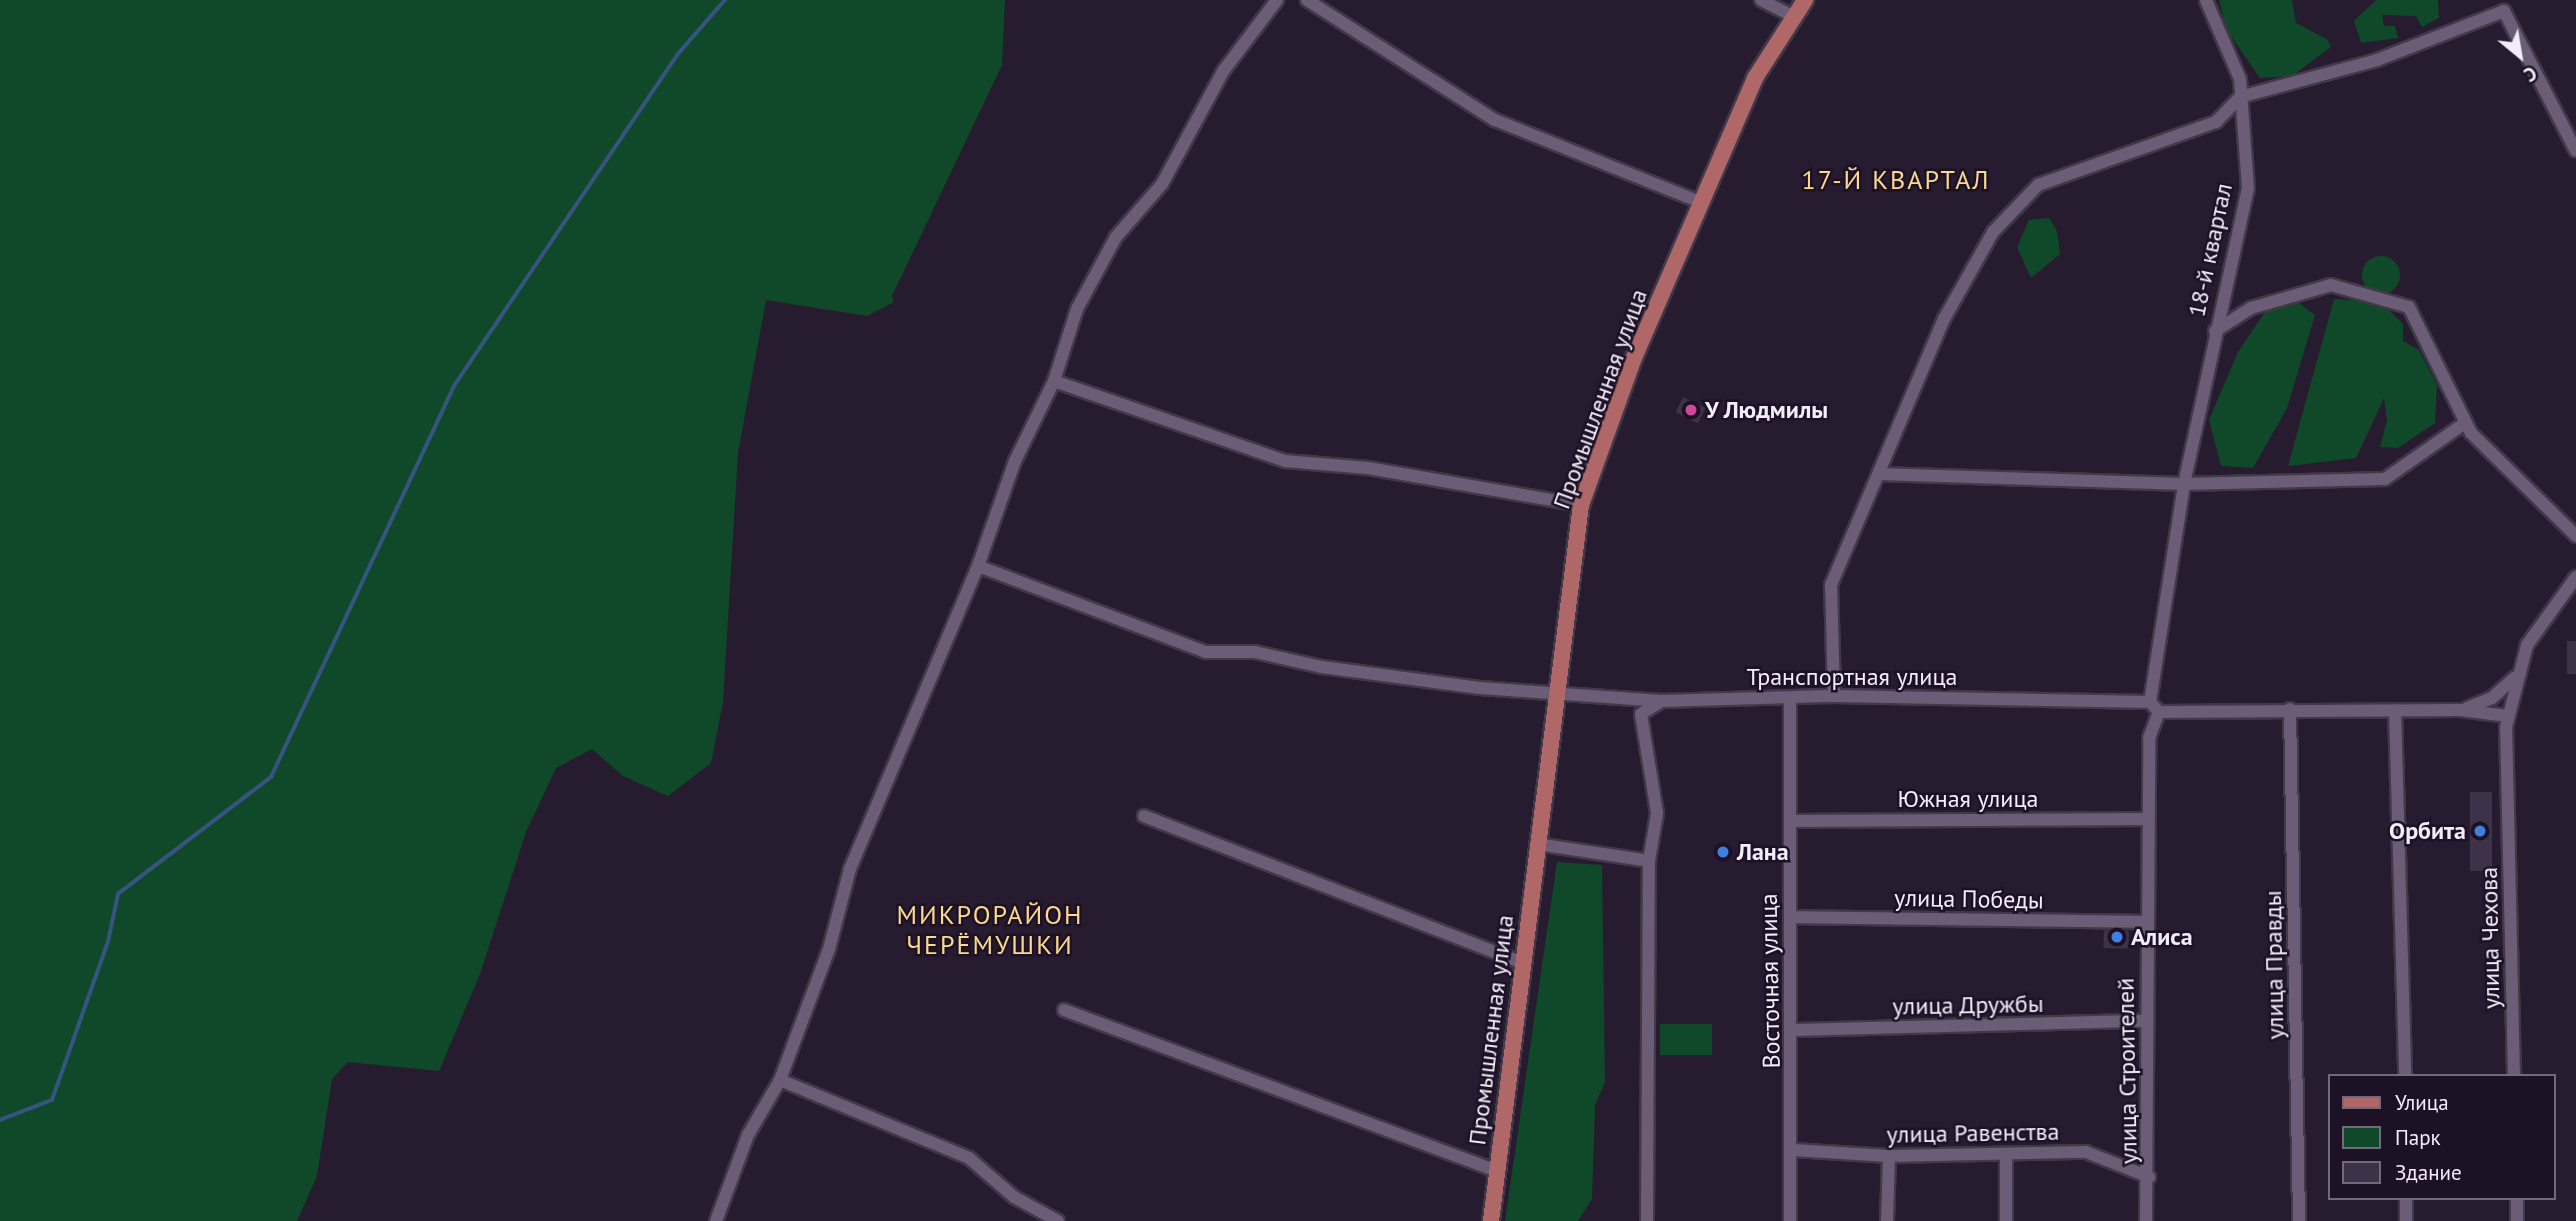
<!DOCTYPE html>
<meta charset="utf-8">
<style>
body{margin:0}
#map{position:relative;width:2576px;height:1221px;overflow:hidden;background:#271b2f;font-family:"PT Sans",sans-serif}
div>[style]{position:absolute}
.green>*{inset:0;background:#10492a;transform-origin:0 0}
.round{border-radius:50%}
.stream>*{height:3.5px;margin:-1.75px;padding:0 1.75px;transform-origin:1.75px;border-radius:1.75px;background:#37537f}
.building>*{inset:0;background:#3e3248;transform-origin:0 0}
.roads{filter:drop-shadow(2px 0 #413849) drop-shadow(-2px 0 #413849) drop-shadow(0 2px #413849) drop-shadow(0 -2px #413849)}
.minor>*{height:12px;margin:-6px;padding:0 6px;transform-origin:6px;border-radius:6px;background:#6a5d75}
.major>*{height:16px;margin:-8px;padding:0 8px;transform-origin:8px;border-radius:8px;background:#af6768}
.dots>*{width:19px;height:19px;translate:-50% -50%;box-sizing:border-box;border:4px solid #1d1225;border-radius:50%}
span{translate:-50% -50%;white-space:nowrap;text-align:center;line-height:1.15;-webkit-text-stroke:5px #1d1225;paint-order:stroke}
.street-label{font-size:24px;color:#f3ecfa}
.poi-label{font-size:24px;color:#f3ecfa;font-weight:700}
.left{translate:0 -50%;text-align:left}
.right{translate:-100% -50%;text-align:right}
.neighbourhood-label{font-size:26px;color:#fad88e;letter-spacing:2px}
.legend{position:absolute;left:2328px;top:1074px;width:228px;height:126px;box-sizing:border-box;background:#1d1225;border:2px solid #73697a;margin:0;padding:9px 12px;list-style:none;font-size:21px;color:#f3ecfa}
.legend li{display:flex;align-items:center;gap:14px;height:35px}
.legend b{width:35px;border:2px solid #73697a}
.north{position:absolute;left:2485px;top:21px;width:70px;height:70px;-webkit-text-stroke:5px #1d1225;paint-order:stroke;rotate:150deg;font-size:19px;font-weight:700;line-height:28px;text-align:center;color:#f3ecfa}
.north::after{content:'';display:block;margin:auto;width:24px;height:32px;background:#f3ecfa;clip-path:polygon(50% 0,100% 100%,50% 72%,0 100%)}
</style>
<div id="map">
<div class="green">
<i style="clip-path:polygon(0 0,1005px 0,1002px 65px,892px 296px,894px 302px,867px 316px,766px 300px,738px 453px,723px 702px,711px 763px,668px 796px,623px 776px,592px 749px,556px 768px,526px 832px,480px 974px,439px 1071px,348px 1062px,332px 1079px,317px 1176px,297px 1221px,0 1221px)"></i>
<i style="clip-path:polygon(2219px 0,2292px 0,2296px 23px,2328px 40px,2331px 47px,2292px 76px,2260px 78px,2226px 29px)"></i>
<i style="clip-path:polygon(2376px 0,2438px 0,2439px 18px,2422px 27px,2416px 16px,2382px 15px,2384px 26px,2395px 26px,2398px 38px,2361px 43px,2354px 21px)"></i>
<i style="clip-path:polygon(2049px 218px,2057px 231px,2060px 254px,2031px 278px,2017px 247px,2029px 220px)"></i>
<i class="round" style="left:2362px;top:256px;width:38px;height:38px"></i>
<i style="clip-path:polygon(2334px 299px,2367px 301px,2388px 309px,2403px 324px,2403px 341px,2419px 350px,2437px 385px,2435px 423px,2398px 448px,2380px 447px,2387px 421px,2384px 398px,2356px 458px,2288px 466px)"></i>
<i style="clip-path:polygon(2296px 301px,2315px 315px,2287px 408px,2253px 468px,2221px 466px,2209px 420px,2238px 352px,2265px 312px)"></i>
<i style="clip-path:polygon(1557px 862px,1602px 865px,1605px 1082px,1595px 1105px,1592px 1199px,1578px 1221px,1505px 1221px)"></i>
<i style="left:1660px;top:1024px;width:52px;height:31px"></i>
</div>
<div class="stream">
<i style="left:0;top:1120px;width:56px;rotate:-21deg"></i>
<i style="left:52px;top:1100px;width:168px;rotate:-70.5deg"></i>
<i style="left:108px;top:942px;width:49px;rotate:-78.2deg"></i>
<i style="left:118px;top:894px;width:193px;rotate:-37.4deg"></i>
<i style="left:271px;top:777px;width:432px;rotate:-64.9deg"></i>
<i style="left:454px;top:386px;width:400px;rotate:-56deg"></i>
<i style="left:678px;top:54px;width:72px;rotate:-49deg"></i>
</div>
<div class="building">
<i style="left:1683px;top:397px;width:25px;height:17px;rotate:26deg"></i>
<i style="left:2576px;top:641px;width:33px;height:9px;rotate:90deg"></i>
<i style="left:2470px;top:792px;width:22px;height:79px"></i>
<i style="left:2104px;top:930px;width:25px;height:18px;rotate:2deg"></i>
</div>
<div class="roads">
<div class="minor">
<i style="left:1307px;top:0;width:223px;rotate:32.6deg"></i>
<i style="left:1495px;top:120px;width:223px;rotate:21.8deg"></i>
<i style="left:1761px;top:0;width:34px;rotate:27deg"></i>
<i style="left:2240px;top:97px;width:142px;rotate:-15.1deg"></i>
<i style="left:2377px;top:60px;width:136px;rotate:-21.1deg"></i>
<i style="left:2504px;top:11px;width:157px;rotate:62.8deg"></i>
<i style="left:2215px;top:331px;width:43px;rotate:-32.6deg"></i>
<i style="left:2251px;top:308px;width:83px;rotate:-16deg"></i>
<i style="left:2331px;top:285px;width:81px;rotate:15.8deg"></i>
<i style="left:2409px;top:307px;width:140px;rotate:63.8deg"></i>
<i style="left:2471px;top:433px;width:147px;rotate:44.4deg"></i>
<i style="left:1054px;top:381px;width:244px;rotate:19.1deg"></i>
<i style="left:1285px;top:461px;width:83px;rotate:4.8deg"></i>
<i style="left:1368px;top:468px;width:216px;rotate:9.9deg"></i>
<i style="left:1879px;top:474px;width:305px;rotate:1.9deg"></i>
<i style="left:2184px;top:484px;width:201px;rotate:-1.4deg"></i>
<i style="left:2385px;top:479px;width:98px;rotate:-35deg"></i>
<i style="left:978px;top:566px;width:244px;rotate:20.7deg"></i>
<i style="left:1206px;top:652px;width:49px"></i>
<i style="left:1255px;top:652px;width:69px;rotate:12.6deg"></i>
<i style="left:1322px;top:667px;width:159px;rotate:7.6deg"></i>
<i style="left:1480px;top:688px;width:182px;rotate:4.1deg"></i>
<i style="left:1662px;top:701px;width:172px;rotate:-1.7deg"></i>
<i style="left:1834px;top:696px;width:316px;rotate:1.1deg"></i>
<i style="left:1834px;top:696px;width:111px;rotate:-91.5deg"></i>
<i style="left:1831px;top:585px;width:289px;rotate:-67deg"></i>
<i style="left:1944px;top:319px;width:100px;rotate:-60.6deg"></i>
<i style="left:1993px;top:232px;width:65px;rotate:-46.2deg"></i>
<i style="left:2038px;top:185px;width:189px;rotate:-19.5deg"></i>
<i style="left:2216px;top:122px;width:35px;rotate:-46deg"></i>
<i style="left:1790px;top:698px;width:523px;rotate:90deg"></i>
<i style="left:2467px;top:708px;width:27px;rotate:-22deg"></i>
<i style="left:2492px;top:698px;width:31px;rotate:-42deg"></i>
<i style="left:2290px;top:709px;width:512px;rotate:88.99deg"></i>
<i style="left:2395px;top:710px;width:366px;rotate:88.4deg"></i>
<i style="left:2159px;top:712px;width:13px;rotate:-132deg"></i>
<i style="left:2150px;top:702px;width:221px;rotate:-81.1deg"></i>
<i style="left:2184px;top:484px;width:303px;rotate:-77.8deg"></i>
<i style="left:2248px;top:188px;width:109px;rotate:-94.2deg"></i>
<i style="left:2240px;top:79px;width:86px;rotate:-113.3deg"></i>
<i style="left:2159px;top:712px;width:301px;rotate:-0.4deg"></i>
<i style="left:2460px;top:710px;width:48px;rotate:7.1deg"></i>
<i style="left:1144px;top:816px;width:407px;rotate:21.2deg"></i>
<i style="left:1790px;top:821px;width:357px;rotate:-0.3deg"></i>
<i style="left:1537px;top:844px;width:113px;rotate:8.6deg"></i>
<i style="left:1790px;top:917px;width:357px;rotate:0.8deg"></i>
<i style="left:1064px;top:1010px;width:462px;rotate:20.4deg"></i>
<i style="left:1792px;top:1030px;width:354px;rotate:-1.5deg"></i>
<i style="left:2514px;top:1076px;width:349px;rotate:-91.3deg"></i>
<i style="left:2506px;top:727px;width:85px;rotate:-75.6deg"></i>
<i style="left:2527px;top:645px;width:84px;rotate:-54.2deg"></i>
<i style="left:780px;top:1080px;width:204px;rotate:22.4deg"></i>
<i style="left:969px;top:1158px;width:60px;rotate:40.9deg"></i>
<i style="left:1014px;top:1197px;width:50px;rotate:28.6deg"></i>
<i style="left:1793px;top:1150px;width:96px;rotate:3.6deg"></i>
<i style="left:1889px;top:1156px;width:197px;rotate:-1.2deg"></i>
<i style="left:2086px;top:1152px;width:68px;rotate:21.6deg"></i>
<i style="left:2006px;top:1157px;width:64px;rotate:90deg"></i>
<i style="left:2406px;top:1198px;width:23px;rotate:90deg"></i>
<i style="left:2517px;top:1198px;width:23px;rotate:90deg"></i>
<i style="left:716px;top:1221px;width:92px;rotate:-69.6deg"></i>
<i style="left:748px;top:1135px;width:64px;rotate:-59.8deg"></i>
<i style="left:780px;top:1080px;width:140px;rotate:-69.5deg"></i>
<i style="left:829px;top:949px;width:83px;rotate:-75.3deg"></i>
<i style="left:850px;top:869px;width:329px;rotate:-67.1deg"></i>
<i style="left:978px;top:566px;width:111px;rotate:-70.6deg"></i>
<i style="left:1015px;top:461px;width:89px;rotate:-64deg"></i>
<i style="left:1054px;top:381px;width:76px;rotate:-72.3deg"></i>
<i style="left:1077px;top:309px;width:82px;rotate:-61.6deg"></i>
<i style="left:1116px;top:237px;width:70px;rotate:-49deg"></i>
<i style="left:1162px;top:184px;width:130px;rotate:-61.5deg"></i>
<i style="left:1224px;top:70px;width:88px;rotate:-52.9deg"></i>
<i style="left:1647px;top:1221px;width:360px;rotate:-89.7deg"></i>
<i style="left:1649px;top:861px;width:49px;rotate:-80.5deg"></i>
<i style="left:1657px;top:813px;width:100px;rotate:-99.2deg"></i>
<i style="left:1641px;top:714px;width:25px;rotate:-32deg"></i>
<i style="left:1887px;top:1221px;width:65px;rotate:-88.2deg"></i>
<i style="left:2146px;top:1221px;width:483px;rotate:-89.6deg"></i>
<i style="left:2149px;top:738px;width:28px;rotate:-69deg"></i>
</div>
<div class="major">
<i style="left:1491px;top:1221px;width:722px;rotate:-82.84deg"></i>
<i style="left:1581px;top:505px;width:156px;rotate:-70.2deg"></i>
<i style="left:1634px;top:358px;width:305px;rotate:-66.6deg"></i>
<i style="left:1755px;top:78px;width:93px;rotate:-57.3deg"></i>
</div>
</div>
<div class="dots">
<i style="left:1691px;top:410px;background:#d1479c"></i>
<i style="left:2480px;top:831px;background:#3f7fe0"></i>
<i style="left:1723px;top:852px;background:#3f7fe0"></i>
<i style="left:2117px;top:937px;background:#3f7fe0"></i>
</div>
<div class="street-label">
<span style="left:2210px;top:250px;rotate:-78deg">18-й квартал</span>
<span style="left:1600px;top:399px;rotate:-70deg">Промышленная улица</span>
<span style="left:1852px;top:677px">Транспортная улица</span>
<span style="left:1968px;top:799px">Южная улица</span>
<span style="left:1969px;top:899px;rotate:1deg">улица Победы</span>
<span style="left:2490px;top:938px;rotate:-91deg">улица Чехова</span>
<span style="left:2274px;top:965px;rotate:-91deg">улица Правды</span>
<span style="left:1770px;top:981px;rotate:-91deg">Восточная улица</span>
<span style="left:1968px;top:1005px;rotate:-1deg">улица Дружбы</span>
<span style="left:1491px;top:1030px;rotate:-83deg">Промышленная улица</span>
<span style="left:2127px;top:1071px;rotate:-91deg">улица Строителей</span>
<span style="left:1973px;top:1133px;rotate:-1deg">улица Равенства</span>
</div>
<div class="poi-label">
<span class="left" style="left:1705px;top:410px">У Людмилы</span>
<span class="right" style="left:2466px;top:831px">Орбита</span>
<span class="left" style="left:1737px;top:852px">Лана</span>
<span class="left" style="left:2131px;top:937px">Алиса</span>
</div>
<div class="neighbourhood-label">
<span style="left:1896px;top:180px">17-Й КВАРТАЛ</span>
<span style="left:990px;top:930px">МИКРОРАЙОН<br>ЧЕРЁМУШКИ</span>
</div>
<ul class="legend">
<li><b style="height:9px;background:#af6768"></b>Улица</li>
<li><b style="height:19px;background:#10492a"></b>Парк</li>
<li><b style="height:19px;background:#3e3248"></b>Здание</li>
</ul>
<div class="north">С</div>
</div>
